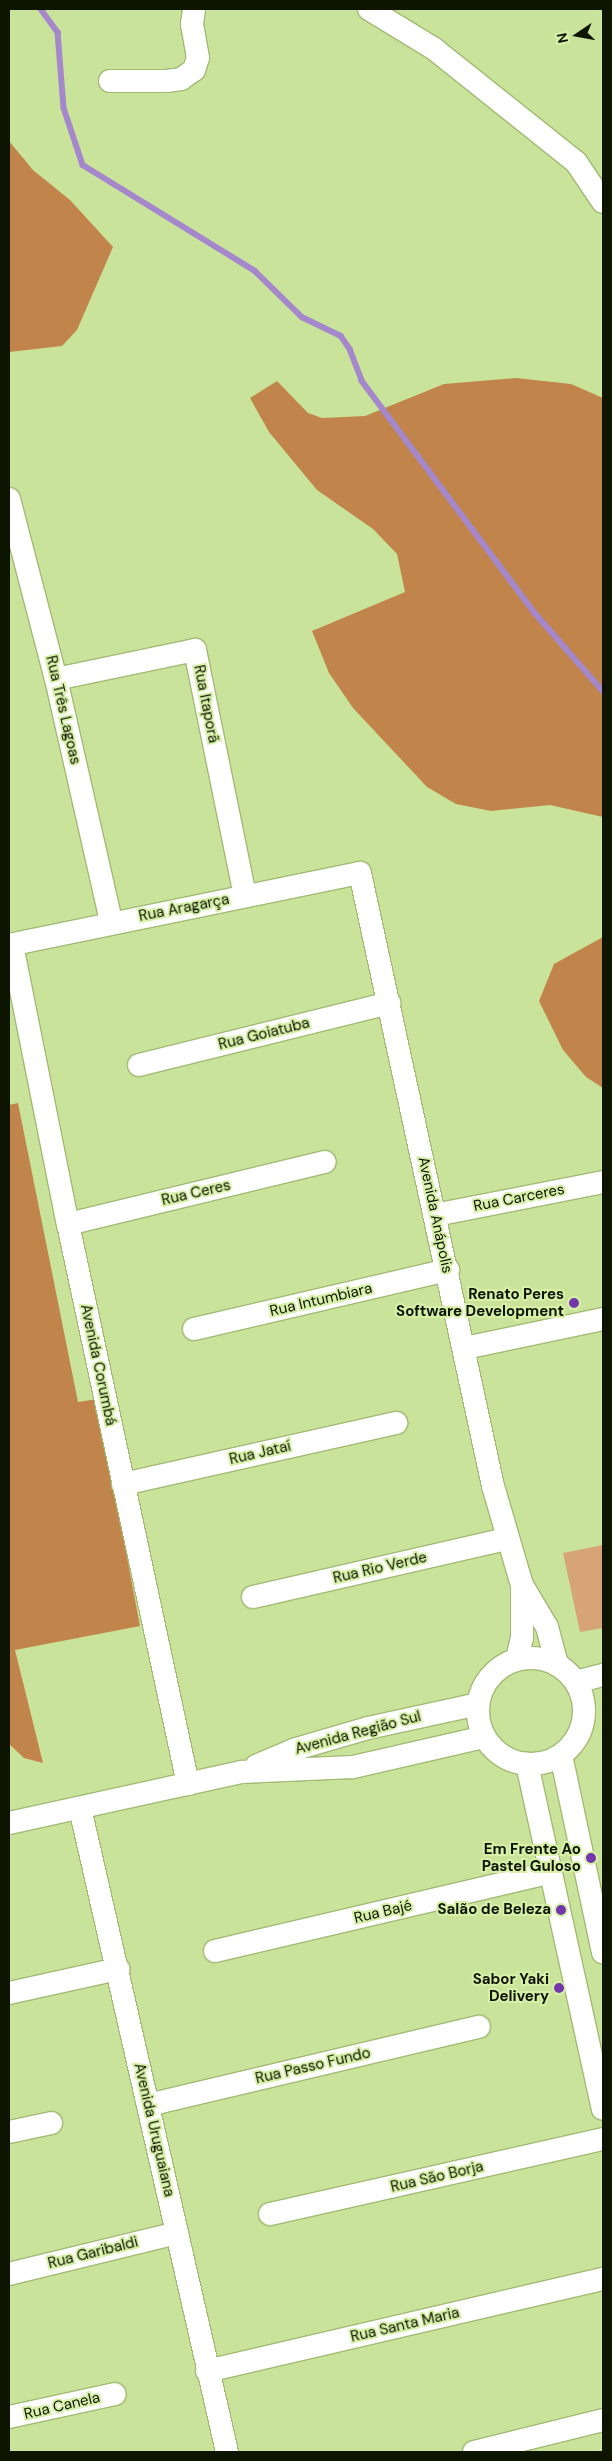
<!DOCTYPE html>
<meta charset="utf-8">
<style>
body{margin:0}
#map{position:relative;width:612px;height:2461px;overflow:hidden;background:#cae39b;font-family:"DM Sans",sans-serif}
div>[style]{position:absolute}
.green>*{inset:0;background:#d7a475}
.forest>*{inset:0;background:#c1854b}
.stream>*{height:5.5px;margin:-2.75px;padding:0 2.75px;transform-origin:2.75px;border-radius:2.75px;background:#a587cc}
.roads{filter:drop-shadow(1px 0 #a2ba74) drop-shadow(-1px 0 #a2ba74) drop-shadow(0 1px #a2ba74) drop-shadow(0 -1px #a2ba74)}
.minor>*{height:22px;margin:-11px;padding:0 11px;transform-origin:11px;border-radius:11px;background:#fff}
.minor>.ring{margin:-11px;padding:0;box-sizing:content-box;background:none;border:22px solid #fff;border-radius:50%}
.dots>*{width:14px;height:14px;translate:-50% -50%;box-sizing:border-box;border:2px solid #d7f0a8;border-radius:50%}
span{translate:-50% -50%;white-space:nowrap;text-align:center;line-height:1.15;-webkit-text-stroke:4px #d7f0a8;paint-order:stroke}
.street-label{font-size:15px;color:#0d1400}
.poi-label{font-size:15px;color:#0d1400;font-weight:700}
.right{translate:-100% -50%;text-align:right}
.frame{position:absolute;inset:0;border:10px solid #0d1400;pointer-events:none}
.north{position:absolute;left:552px;top:10px;width:50px;height:50px;-webkit-text-stroke:4px #d7f0a8;paint-order:stroke;rotate:258deg;font-size:14px;font-weight:700;line-height:20px;text-align:center;color:#0d1400}
.north::after{content:'';display:block;margin:auto;width:18px;height:22px;background:#0d1400;clip-path:polygon(50% 0,100% 100%,50% 72%,0 100%)}
</style>
<div id="map">
<div class="green">
<i style="clip-path:polygon(603px 1545px,603px 1628px,580px 1632px,563px 1553px)"></i>
</div>
<div class="forest">
<i style="clip-path:polygon(9px 141px,33px 170px,70px 200px,113px 247px,77px 330px,62px 346px,9px 352px)"></i>
<i style="clip-path:polygon(516px 378px,571px 384px,603px 398px,603px 817px,550px 805px,491px 811px,456px 804px,427px 787px,353px 708px,329px 673px,312px 631px,405px 592px,397px 554px,373px 529px,317px 490px,269px 432px,250px 398px,277px 381px,308px 413px,322px 418px,365px 416px,444px 384px)"></i>
<i style="clip-path:polygon(603px 937px,603px 1088px,586px 1077px,563px 1050px,539px 1001px,554px 964px)"></i>
<i style="clip-path:polygon(18px 1103px,78px 1402px,97px 1399px,140px 1626px,15px 1650px,43px 1763px,24px 1758px,9px 1744px,9px 1105px)"></i>
</div>
<div class="stream">
<i style="left:41px;top:9px;width:29px;rotate:54deg"></i>
<i style="left:58px;top:32px;width:76px;rotate:85.5deg"></i>
<i style="left:64px;top:108px;width:60px;rotate:71.6deg"></i>
<i style="left:83px;top:165px;width:202px;rotate:31.6deg"></i>
<i style="left:255px;top:271px;width:66px;rotate:44.4deg"></i>
<i style="left:302px;top:317px;width:43px;rotate:26deg"></i>
<i style="left:341px;top:336px;width:16px;rotate:55deg"></i>
<i style="left:350px;top:349px;width:34px;rotate:69deg"></i>
<i style="left:362px;top:381px;width:289px;rotate:53.3deg"></i>
<i style="left:535px;top:613px;width:103px;rotate:48.9deg"></i>
</div>
<div class="roads">
<div class="minor">
<i style="left:369px;top:9px;width:75px;rotate:31.4deg"></i>
<i style="left:433px;top:48px;width:183px;rotate:38.6deg"></i>
<i style="left:576px;top:162px;width:48px;rotate:56deg"></i>
<i style="left:110px;top:81px;width:57px"></i>
<i style="left:167px;top:81px;width:14px;rotate:-8deg"></i>
<i style="left:181px;top:79px;width:16px;rotate:-35deg"></i>
<i style="left:194px;top:70px;width:13px;rotate:-72deg"></i>
<i style="left:198px;top:58px;width:35px;rotate:-100deg"></i>
<i style="left:192px;top:24px;width:15px;rotate:-82deg"></i>
<i style="left:9px;top:499px;width:186px;rotate:75.4deg"></i>
<i style="left:56px;top:679px;width:249px;rotate:77.2deg"></i>
<i style="left:56px;top:679px;width:142px;rotate:-11.8deg"></i>
<i style="left:195px;top:650px;width:251px;rotate:78.5deg"></i>
<i style="left:9px;top:945px;width:358px;rotate:-11.6deg"></i>
<i style="left:360px;top:873px;width:627px;rotate:77.76deg"></i>
<i style="left:493px;top:1486px;width:103px;rotate:73.7deg"></i>
<i style="left:522px;top:1585px;width:49px;rotate:59.2deg"></i>
<i style="left:547px;top:1627px;width:39px;rotate:75deg"></i>
<i style="left:12px;top:945px;width:285px;rotate:78.7deg"></i>
<i style="left:68px;top:1224px;width:573px;rotate:77.91deg"></i>
<i style="left:139px;top:1065px;width:258px;rotate:-13.9deg"></i>
<i style="left:435px;top:1215px;width:171px;rotate:-11.1deg"></i>
<i style="left:68px;top:1224px;width:264px;rotate:-13.6deg"></i>
<i style="left:194px;top:1329px;width:261px;rotate:-13.1deg"></i>
<i style="left:465px;top:1348px;width:141px;rotate:-11.9deg"></i>
<i style="left:123px;top:1484px;width:280px;rotate:-12.6deg"></i>
<i style="left:253px;top:1597px;width:261px;rotate:-12.9deg"></i>
<i class="ring" style="left:478px;top:1658px;width:84px;height:84px"></i>
<i style="left:517px;top:1659px;width:22px;rotate:-77deg"></i>
<i style="left:522px;top:1638px;width:49px;rotate:-90deg"></i>
<i style="left:576px;top:1682px;width:28px;rotate:-15deg"></i>
<i style="left:561px;top:1755px;width:202px;rotate:78deg"></i>
<i style="left:527px;top:1764px;width:353px;rotate:77.6deg"></i>
<i style="left:256px;top:1766px;width:43px;rotate:-23deg"></i>
<i style="left:296px;top:1749px;width:75px;rotate:-16.3deg"></i>
<i style="left:368px;top:1728px;width:113px;rotate:-12.3deg"></i>
<i style="left:80px;top:1808px;width:661px;rotate:77.14deg"></i>
<i style="left:9px;top:1823px;width:238px;rotate:-12.4deg"></i>
<i style="left:241px;top:1772px;width:112px;rotate:-2.6deg"></i>
<i style="left:353px;top:1767px;width:134px;rotate:-12.9deg"></i>
<i style="left:215px;top:1951px;width:345px;rotate:-13.2deg"></i>
<i style="left:9px;top:1993px;width:112px;rotate:-12.4deg"></i>
<i style="left:148px;top:2105px;width:340px;rotate:-13.3deg"></i>
<i style="left:9px;top:2132px;width:43px;rotate:-12.1deg"></i>
<i style="left:270px;top:2214px;width:341px;rotate:-12.7deg"></i>
<i style="left:9px;top:2274px;width:173px;rotate:-13.7deg"></i>
<i style="left:207px;top:2371px;width:407px;rotate:-13.1deg"></i>
<i style="left:9px;top:2417px;width:108px;rotate:-12.2deg"></i>
<i style="left:474px;top:2452px;width:133px;rotate:-13.9deg"></i>
</div>
</div>
<div class="dots">
<i style="left:574px;top:1303px;background:#7336ac"></i>
<i style="left:591px;top:1858px;background:#7336ac"></i>
<i style="left:561px;top:1910px;background:#7336ac"></i>
<i style="left:559px;top:1988px;background:#7336ac"></i>
</div>
<div class="street-label">
<span style="left:206px;top:704px;rotate:79deg">Rua Itaporã</span>
<span style="left:63px;top:710px;rotate:77deg">Rua Três Lagoas</span>
<span style="left:184px;top:908px;rotate:-11deg">Rua Aragarça</span>
<span style="left:264px;top:1034px;rotate:-14deg">Rua Goiatuba</span>
<span style="left:196px;top:1193px;rotate:-13deg">Rua Ceres</span>
<span style="left:519px;top:1198px;rotate:-11deg">Rua Carceres</span>
<span style="left:435px;top:1215px;rotate:78deg">Avenida Anápolis</span>
<span style="left:321px;top:1300px;rotate:-13deg">Rua Intumbiara</span>
<span style="left:98px;top:1365px;rotate:78deg">Avenida Corumbá</span>
<span style="left:260px;top:1453px;rotate:-13deg">Rua Jataí</span>
<span style="left:380px;top:1568px;rotate:-13deg">Rua Rio Verde</span>
<span style="left:358px;top:1733px;rotate:-15deg">Avenida Região Sul</span>
<span style="left:383px;top:1912px;rotate:-13deg">Rua Bajé</span>
<span style="left:313px;top:2066px;rotate:-13deg">Rua Passo Fundo</span>
<span style="left:154px;top:2130px;rotate:77deg">Avenida Uruguaiana</span>
<span style="left:437px;top:2177px;rotate:-13deg">Rua São Borja</span>
<span style="left:93px;top:2253px;rotate:-14deg">Rua Garibaldi</span>
<span style="left:405px;top:2325px;rotate:-13deg">Rua Santa Maria</span>
<span style="left:62px;top:2406px;rotate:-13deg">Rua Canela</span>
</div>
<div class="poi-label">
<span class="right" style="left:564px;top:1303px">Renato Peres<br>Software Development</span>
<span class="right" style="left:581px;top:1858px">Em Frente Ao<br>Pastel Guloso</span>
<span class="right" style="left:551px;top:1910px">Salão de Beleza</span>
<span class="right" style="left:549px;top:1988px">Sabor Yaki<br>Delivery</span>
</div>
<div class="frame"></div>
<div class="north">N</div>
</div>
